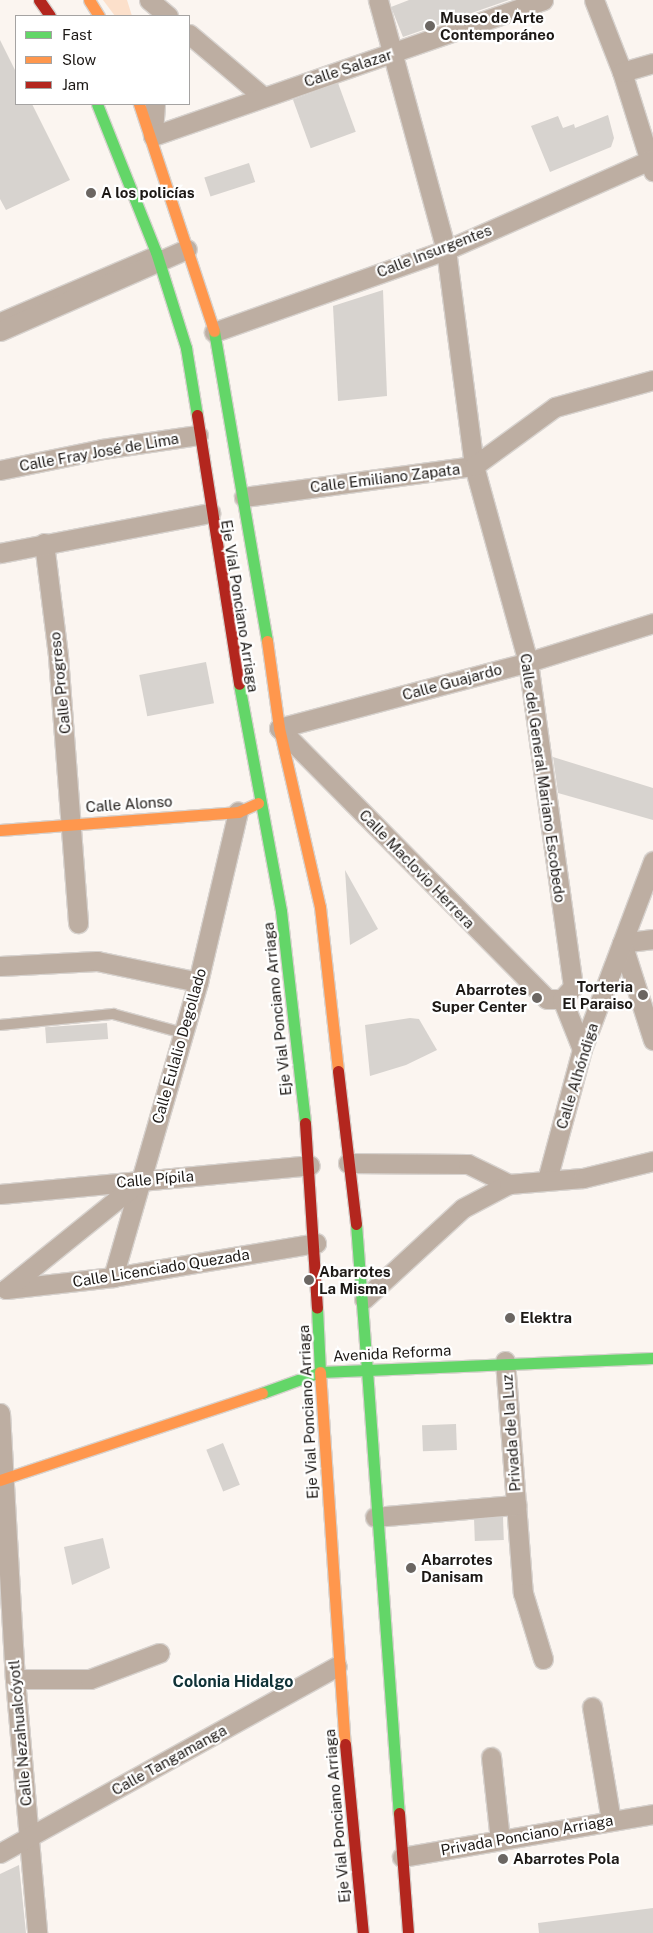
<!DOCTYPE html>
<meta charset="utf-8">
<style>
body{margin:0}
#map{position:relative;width:653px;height:1933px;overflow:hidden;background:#fbf5f0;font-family:"Public Sans",sans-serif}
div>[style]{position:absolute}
.green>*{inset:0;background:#fce0cb}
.building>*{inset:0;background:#d7d3cf;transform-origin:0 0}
.roads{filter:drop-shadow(1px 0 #d7d2ce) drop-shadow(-1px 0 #d7d2ce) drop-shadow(0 1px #d7d2ce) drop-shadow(0 -1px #d7d2ce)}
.lane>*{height:10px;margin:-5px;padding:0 5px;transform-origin:5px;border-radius:5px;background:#bdaea2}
.street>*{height:19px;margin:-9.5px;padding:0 9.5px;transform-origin:9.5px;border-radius:9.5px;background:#bdaea2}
.fast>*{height:11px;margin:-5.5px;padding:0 5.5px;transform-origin:5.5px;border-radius:5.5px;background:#63d668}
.slow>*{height:11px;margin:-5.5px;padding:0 5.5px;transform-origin:5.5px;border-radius:5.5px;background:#ff974d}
.jam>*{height:11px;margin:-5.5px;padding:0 5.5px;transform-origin:5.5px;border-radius:5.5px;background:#b3261e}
.dots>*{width:14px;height:14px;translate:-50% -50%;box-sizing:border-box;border:2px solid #fff;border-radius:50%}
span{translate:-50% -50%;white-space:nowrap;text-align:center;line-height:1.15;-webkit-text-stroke:4.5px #fff;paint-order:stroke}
.poi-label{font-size:15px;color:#1d1916;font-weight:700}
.left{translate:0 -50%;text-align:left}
.right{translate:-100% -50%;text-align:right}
.street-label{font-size:15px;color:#1d1916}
.neighbourhood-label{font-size:16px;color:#103237;font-weight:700}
.legend{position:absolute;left:15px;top:15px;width:175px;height:90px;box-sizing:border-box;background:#fff;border:1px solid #a5a3a2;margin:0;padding:6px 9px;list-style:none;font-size:15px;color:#1d1916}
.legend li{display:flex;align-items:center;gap:10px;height:25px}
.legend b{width:25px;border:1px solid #a5a3a2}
</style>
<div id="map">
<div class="green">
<i style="clip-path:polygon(103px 0,127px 0,132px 16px,115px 16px)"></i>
</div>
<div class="building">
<i style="clip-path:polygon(409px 0,509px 0,403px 37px,391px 7px)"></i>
<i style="clip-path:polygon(0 40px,16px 72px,16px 104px,32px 104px,70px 180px,6px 210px,0 199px)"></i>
<i style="left:338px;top:83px;width:52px;height:48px;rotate:70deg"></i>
<i style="clip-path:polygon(608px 115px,614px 138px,611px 147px,550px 172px,531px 126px,558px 116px,563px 128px,574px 124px,575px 128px)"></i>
<i style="left:249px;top:163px;width:20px;height:47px;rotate:72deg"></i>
<i style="clip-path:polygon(383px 290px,387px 396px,338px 401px,333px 306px)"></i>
<i style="left:206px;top:662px;width:42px;height:68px;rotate:79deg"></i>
<i style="clip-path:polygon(553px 757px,653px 788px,653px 820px,558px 793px)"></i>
<i style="clip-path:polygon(345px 870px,378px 929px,350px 945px)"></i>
<i style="clip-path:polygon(410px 1018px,419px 1019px,437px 1050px,406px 1065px,370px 1076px,365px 1025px)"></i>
<i style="left:107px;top:1023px;width:16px;height:62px;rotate:86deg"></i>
<i style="left:456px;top:1424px;width:26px;height:34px;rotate:88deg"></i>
<i style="left:223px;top:1443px;width:45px;height:18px;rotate:68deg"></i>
<i style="left:503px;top:1517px;width:23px;height:29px;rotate:88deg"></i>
<i style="clip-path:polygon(103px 1538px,110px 1568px,72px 1585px,64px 1547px)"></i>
<i style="clip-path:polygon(19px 1865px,26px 1933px,0 1933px,0 1874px)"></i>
<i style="clip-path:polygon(653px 1908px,653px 1933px,539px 1933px,538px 1923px)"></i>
</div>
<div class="roads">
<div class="lane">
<i style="left:0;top:318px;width:168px;rotate:-23.1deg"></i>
<i style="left:0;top:1025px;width:114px;rotate:-5.6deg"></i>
<i style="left:113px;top:1014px;width:73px;rotate:15.2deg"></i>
</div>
<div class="street">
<i style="left:149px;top:0;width:25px;rotate:40deg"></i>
<i style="left:378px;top:0;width:259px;rotate:74.8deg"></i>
<i style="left:446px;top:250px;width:218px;rotate:82.6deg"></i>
<i style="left:474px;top:466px;width:203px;rotate:74.6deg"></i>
<i style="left:528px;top:662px;width:328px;rotate:82.1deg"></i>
<i style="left:573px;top:987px;width:16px;rotate:133deg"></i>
<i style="left:594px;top:0;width:77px;rotate:68.7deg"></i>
<i style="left:622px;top:72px;width:104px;rotate:72.6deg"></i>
<i style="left:189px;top:34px;width:96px;rotate:40.3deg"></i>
<i style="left:622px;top:72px;width:32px;rotate:-16deg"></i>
<i style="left:155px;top:104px;width:32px;rotate:94deg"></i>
<i style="left:153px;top:136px;width:413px;rotate:-19.2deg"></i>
<i style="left:0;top:331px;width:204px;rotate:-23.7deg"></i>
<i style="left:214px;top:332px;width:246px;rotate:-19.5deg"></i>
<i style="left:446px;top:250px;width:223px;rotate:-23.8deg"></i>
<i style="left:0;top:470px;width:104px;rotate:-11.6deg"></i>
<i style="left:102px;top:449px;width:97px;rotate:-8.3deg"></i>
<i style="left:244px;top:497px;width:232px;rotate:-7.7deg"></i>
<i style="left:474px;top:466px;width:100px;rotate:-36.1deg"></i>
<i style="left:555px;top:407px;width:102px;rotate:-15.4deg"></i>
<i style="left:44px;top:543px;width:114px;rotate:82.9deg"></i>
<i style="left:58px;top:656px;width:268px;rotate:85.7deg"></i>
<i style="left:0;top:553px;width:214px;rotate:-10.8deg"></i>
<i style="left:653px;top:939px;width:31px;rotate:173deg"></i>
<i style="left:622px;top:943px;width:102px;rotate:72.3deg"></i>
<i style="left:0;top:966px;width:97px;rotate:-3deg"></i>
<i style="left:97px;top:961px;width:103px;rotate:11.7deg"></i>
<i style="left:562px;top:999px;width:15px;rotate:180deg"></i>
<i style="left:547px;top:999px;width:381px;rotate:-134.7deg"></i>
<i style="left:279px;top:728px;width:258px;rotate:-14.8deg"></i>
<i style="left:528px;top:662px;width:131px;rotate:-17.3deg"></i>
<i style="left:562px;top:999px;width:54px;rotate:68.2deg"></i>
<i style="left:348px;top:1163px;width:120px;rotate:0.5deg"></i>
<i style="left:468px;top:1164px;width:46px;rotate:26deg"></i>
<i style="left:547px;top:1180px;width:136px;rotate:-75deg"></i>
<i style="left:582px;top:1049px;width:201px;rotate:-69.3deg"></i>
<i style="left:0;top:1194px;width:311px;rotate:-5.3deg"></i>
<i style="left:113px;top:1277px;width:307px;rotate:-73.9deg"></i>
<i style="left:198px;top:982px;width:175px;rotate:-76.8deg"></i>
<i style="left:6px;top:1289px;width:108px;rotate:-6.4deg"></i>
<i style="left:113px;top:1277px;width:206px;rotate:-9.5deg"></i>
<i style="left:6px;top:1289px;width:174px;rotate:-38.9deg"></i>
<i style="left:364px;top:1299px;width:134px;rotate:-42.6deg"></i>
<i style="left:463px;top:1208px;width:52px;rotate:-27.6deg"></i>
<i style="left:509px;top:1184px;width:74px;rotate:-4.6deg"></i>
<i style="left:583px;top:1178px;width:72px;rotate:-13.7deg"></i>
<i style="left:505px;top:1361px;width:233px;rotate:85.6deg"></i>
<i style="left:523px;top:1593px;width:69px;rotate:73.1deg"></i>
<i style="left:0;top:1413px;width:266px;rotate:86.8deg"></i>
<i style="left:15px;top:1679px;width:255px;rotate:85deg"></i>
<i style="left:375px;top:1517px;width:142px;rotate:-4.9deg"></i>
<i style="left:15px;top:1679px;width:75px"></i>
<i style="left:90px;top:1679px;width:74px;rotate:-20.6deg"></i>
<i style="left:592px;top:1707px;width:115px;rotate:80.5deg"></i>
<i style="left:491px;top:1757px;width:83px;rotate:83.8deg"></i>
<i style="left:0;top:1853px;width:385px;rotate:-29deg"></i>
<i style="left:402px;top:1857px;width:255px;rotate:-9.7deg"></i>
</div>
<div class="fast">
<i style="left:97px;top:104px;width:159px;rotate:68.3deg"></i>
<i style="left:156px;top:252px;width:101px;rotate:72.6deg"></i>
<i style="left:186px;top:348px;width:68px;rotate:80.7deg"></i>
<i style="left:214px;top:331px;width:314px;rotate:80.3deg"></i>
<i style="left:239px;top:684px;width:231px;rotate:79.5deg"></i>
<i style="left:281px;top:911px;width:213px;rotate:83.5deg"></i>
<i style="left:356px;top:1224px;width:146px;rotate:85.7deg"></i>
<i style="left:317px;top:1308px;width:64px;rotate:87.3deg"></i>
<i style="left:367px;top:1370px;width:444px;rotate:85.9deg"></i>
<i style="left:262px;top:1393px;width:62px;rotate:-19.9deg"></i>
<i style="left:320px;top:1372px;width:333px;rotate:-2.4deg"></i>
</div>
<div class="slow">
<i style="left:89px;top:0;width:19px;rotate:58deg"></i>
<i style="left:139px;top:104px;width:239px;rotate:71.7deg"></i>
<i style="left:267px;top:641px;width:88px;rotate:82.1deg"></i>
<i style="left:279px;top:728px;width:184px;rotate:77.1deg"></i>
<i style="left:320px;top:907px;width:165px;rotate:83.7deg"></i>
<i style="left:0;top:830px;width:239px;rotate:-4.3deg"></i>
<i style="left:238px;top:812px;width:22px;rotate:-24deg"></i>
<i style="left:320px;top:1372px;width:373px;rotate:86.2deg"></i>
<i style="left:0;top:1480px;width:276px;rotate:-18.4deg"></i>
</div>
<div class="jam">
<i style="left:39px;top:0;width:19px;rotate:55deg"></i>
<i style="left:197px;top:415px;width:272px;rotate:81.1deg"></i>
<i style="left:338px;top:1071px;width:154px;rotate:83.3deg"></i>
<i style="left:305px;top:1123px;width:185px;rotate:86.3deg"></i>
<i style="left:345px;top:1744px;width:190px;rotate:84.6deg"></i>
<i style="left:399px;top:1813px;width:120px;rotate:85.7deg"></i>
</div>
</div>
<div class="dots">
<i style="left:430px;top:26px;background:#6b6662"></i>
<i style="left:91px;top:193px;background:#6b6662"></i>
<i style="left:643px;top:995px;background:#6b6662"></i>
<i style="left:537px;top:998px;background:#6b6662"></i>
<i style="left:309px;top:1280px;background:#6b6662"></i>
<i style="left:510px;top:1318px;background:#6b6662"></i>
<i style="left:411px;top:1568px;background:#6b6662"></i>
<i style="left:503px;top:1859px;background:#6b6662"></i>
</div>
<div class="poi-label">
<span class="left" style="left:440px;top:26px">Museo de Arte<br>Contemporáneo</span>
<span class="left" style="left:101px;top:193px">A los policías</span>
<span class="right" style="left:633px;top:995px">Torteria<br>El Paraiso</span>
<span class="right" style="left:527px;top:998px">Abarrotes<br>Super Center</span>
<span class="left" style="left:319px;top:1280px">Abarrotes<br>La Misma</span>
<span class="left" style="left:520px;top:1318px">Elektra</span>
<span class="left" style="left:421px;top:1568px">Abarrotes<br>Danisam</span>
<span class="left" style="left:513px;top:1859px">Abarrotes Pola</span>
</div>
<div class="street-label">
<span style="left:348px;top:68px;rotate:-18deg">Calle Salazar</span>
<span style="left:434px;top:251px;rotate:-21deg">Calle Insurgentes</span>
<span style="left:99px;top:452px;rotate:-10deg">Calle Fray José de Lima</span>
<span style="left:385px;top:478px;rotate:-7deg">Calle Emiliano Zapata</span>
<span style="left:240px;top:606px;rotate:81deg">Eje Vial Ponciano Arriaga</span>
<span style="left:452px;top:682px;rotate:-15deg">Calle Guajardo</span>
<span style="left:60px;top:683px;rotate:-96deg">Calle Progreso</span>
<span style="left:543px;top:778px;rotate:82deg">Calle del General Mariano Escobedo</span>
<span style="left:129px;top:804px;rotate:-4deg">Calle Alonso</span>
<span style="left:417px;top:869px;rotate:46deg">Calle Maclovio Herrera</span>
<span style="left:277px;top:1009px;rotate:-96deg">Eje Vial Ponciano Arriaga</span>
<span style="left:179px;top:1046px;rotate:-74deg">Calle Eulalio Degollado</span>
<span style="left:577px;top:1076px;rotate:-73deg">Calle Alhóndiga</span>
<span style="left:155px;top:1179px;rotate:-5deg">Calle Pípila</span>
<span style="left:161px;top:1268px;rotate:-9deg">Calle Licenciado Quezada</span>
<span style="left:392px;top:1353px;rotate:-3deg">Avenida Reforma</span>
<span style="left:308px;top:1412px;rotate:-93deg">Eje Vial Ponciano Arriaga</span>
<span style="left:511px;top:1433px;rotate:-94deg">Privada de la Luz</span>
<span style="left:20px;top:1733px;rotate:-95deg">Calle Nezahualcóyotl</span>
<span style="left:169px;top:1760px;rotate:-29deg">Calle Tangamanga</span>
<span style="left:337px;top:1816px;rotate:-95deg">Eje Vial Ponciano Arriaga</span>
<span style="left:527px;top:1835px;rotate:-10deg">Privada Ponciano Arriaga</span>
</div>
<div class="neighbourhood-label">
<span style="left:233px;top:1682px">Colonia Hidalgo</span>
</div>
<ul class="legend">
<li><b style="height:6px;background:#63d668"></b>Fast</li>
<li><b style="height:6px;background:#ff974d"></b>Slow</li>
<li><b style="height:6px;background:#b3261e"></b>Jam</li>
</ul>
</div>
